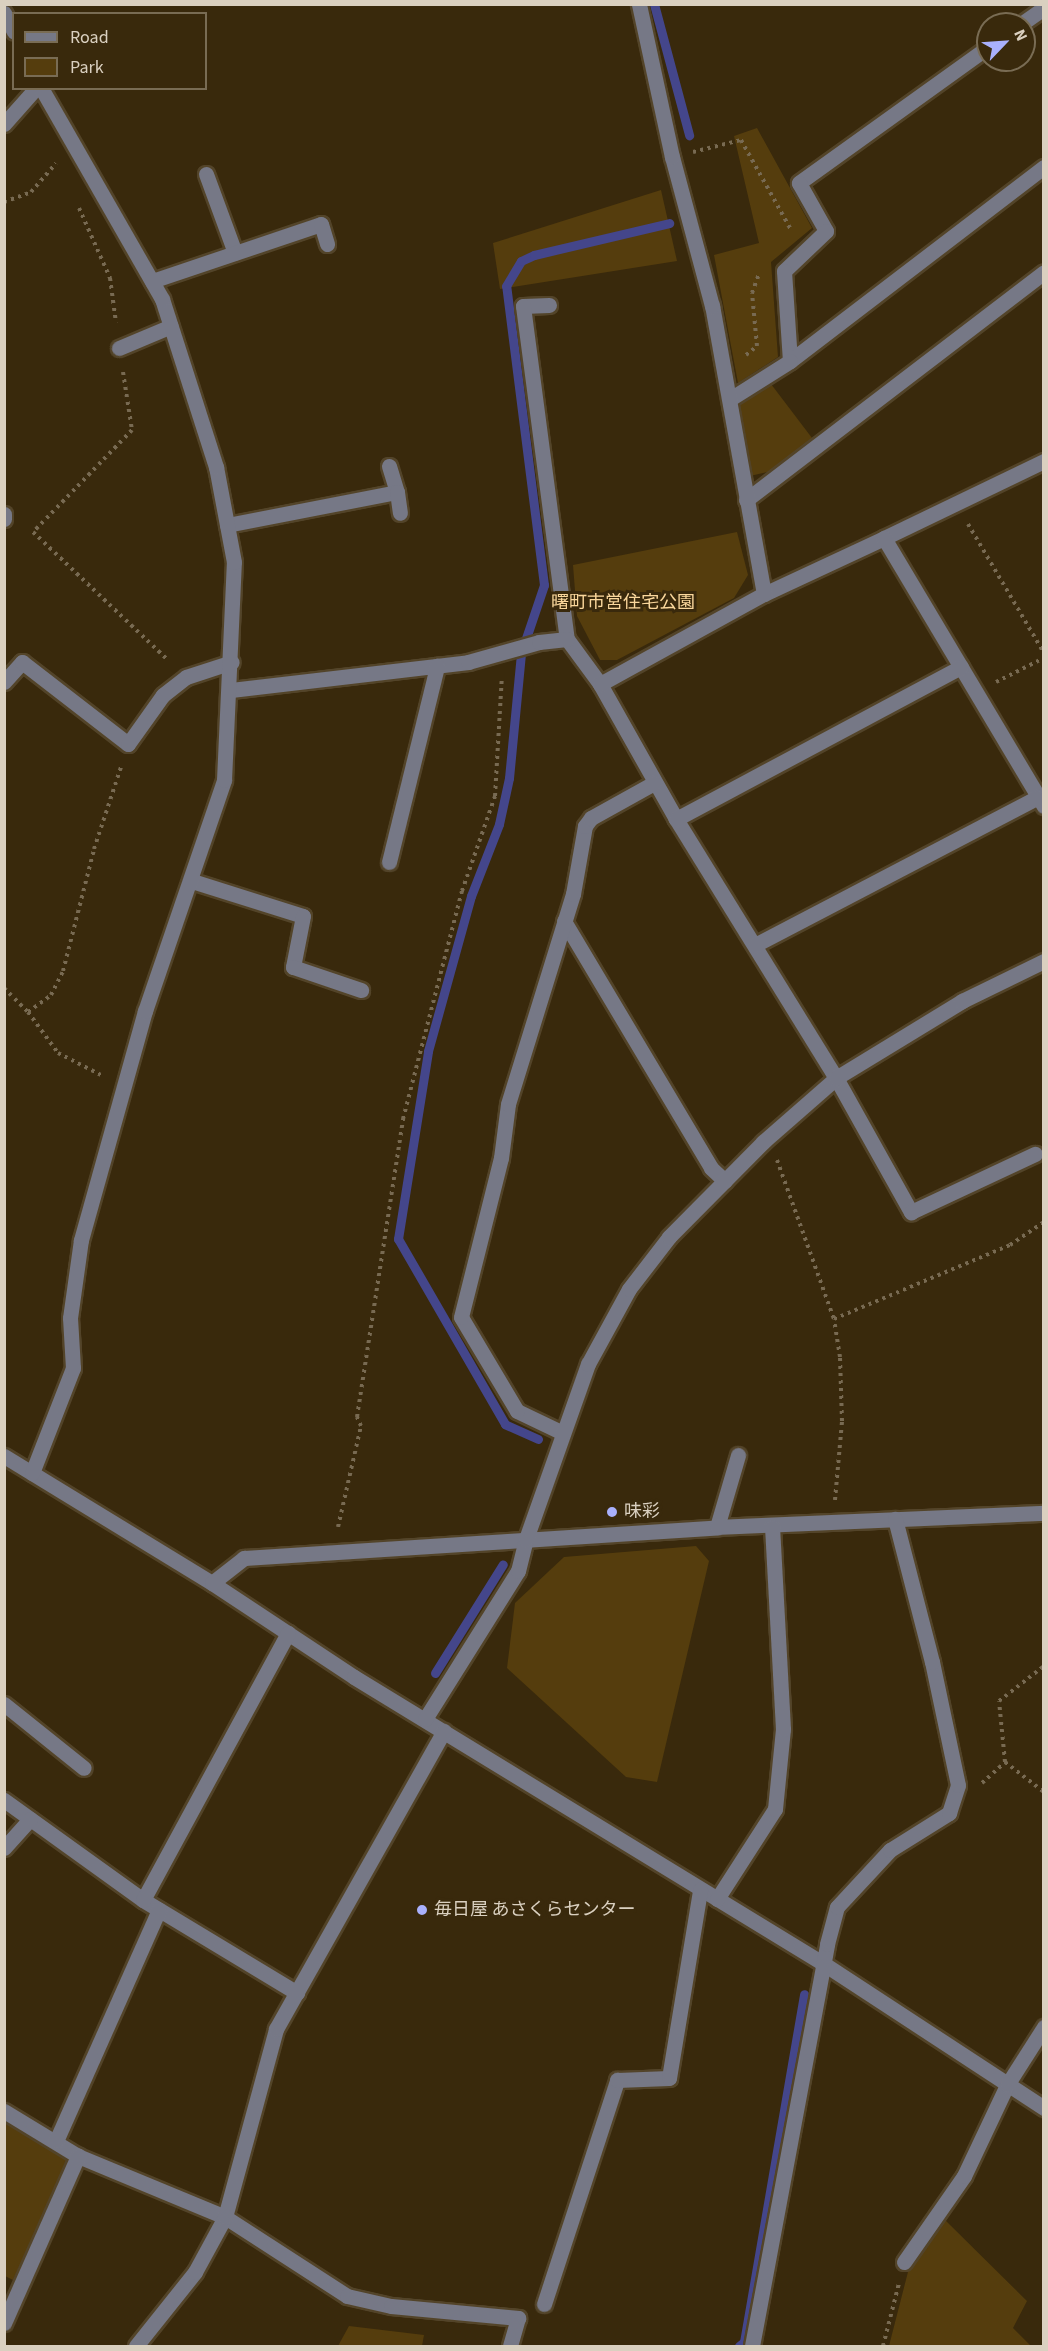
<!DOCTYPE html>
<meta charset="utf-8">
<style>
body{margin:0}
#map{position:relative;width:1048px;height:2351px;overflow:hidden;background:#39290c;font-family:"Source Sans 3","Noto Sans JP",sans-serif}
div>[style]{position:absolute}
.green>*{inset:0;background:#553d0d}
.stream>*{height:9px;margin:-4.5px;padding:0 4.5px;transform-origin:4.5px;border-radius:4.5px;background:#44468b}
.path>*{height:4px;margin-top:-2px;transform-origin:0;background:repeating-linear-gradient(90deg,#786a52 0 3px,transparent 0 7.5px)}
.roads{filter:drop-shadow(2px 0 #534429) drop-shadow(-2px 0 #534429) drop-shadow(0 2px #534429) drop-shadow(0 -2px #534429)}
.minor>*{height:15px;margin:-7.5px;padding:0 7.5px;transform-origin:7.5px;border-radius:7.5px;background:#767886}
.dots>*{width:16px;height:16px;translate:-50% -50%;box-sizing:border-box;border:3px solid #39290c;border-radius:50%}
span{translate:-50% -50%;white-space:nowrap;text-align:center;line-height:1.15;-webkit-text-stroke:6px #39290c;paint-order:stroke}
.park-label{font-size:18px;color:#fad79c}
.poi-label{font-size:18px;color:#dad0c0}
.left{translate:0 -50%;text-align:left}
.frame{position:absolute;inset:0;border:6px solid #dad0c0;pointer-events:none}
.legend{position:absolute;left:12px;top:12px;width:195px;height:78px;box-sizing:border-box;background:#39290c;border:2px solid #796c54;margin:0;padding:8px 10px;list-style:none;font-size:18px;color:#dad0c0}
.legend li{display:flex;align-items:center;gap:12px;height:30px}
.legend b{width:30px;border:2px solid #796c54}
.north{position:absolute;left:976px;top:12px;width:60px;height:60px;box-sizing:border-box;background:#39290c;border:2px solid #796c54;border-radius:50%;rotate:65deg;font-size:16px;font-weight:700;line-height:24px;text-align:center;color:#dad0c0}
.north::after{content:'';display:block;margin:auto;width:21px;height:27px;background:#a9b0fc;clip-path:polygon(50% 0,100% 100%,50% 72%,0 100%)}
</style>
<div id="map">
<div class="green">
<i style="clip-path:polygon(757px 128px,812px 228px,771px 262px,778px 357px,738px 383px,714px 255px,759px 243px,734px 136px)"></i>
<i style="clip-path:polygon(661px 190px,677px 261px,500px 289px,493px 243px)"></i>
<i style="clip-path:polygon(771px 384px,812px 438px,772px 471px,750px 476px,738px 406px)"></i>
<i style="clip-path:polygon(737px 532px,748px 575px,734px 598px,617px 660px,600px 660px,577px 616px,573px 565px)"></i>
<i style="clip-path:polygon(696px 1546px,709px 1561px,657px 1782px,626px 1777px,507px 1668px,515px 1603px,564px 1557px)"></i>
<i style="clip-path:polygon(4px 2122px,70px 2159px,13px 2280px,5px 2276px)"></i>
<i style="clip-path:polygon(943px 2218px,1027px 2301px,1013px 2328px,1031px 2346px,889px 2346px,909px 2268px)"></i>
<i style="clip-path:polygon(349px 2326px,424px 2335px,422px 2346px,338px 2346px)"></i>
</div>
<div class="stream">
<i style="left:654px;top:4px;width:136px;rotate:75deg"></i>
<i style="left:538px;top:1439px;width:36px;rotate:-156deg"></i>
<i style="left:505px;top:1424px;width:214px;rotate:-120deg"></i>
<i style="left:398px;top:1239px;width:190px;rotate:-80.9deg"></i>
<i style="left:428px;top:1051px;width:161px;rotate:-74.5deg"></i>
<i style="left:471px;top:896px;width:77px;rotate:-68.7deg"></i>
<i style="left:499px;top:824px;width:47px;rotate:-77.7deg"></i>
<i style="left:509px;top:778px;width:126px;rotate:-84.5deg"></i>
<i style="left:521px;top:653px;width:72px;rotate:-71.3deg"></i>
<i style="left:544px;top:585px;width:301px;rotate:-97.2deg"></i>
<i style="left:506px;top:286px;width:29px;rotate:-59deg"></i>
<i style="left:521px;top:261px;width:14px;rotate:-25deg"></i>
<i style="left:534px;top:255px;width:139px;rotate:-13.3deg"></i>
<i style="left:435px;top:1673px;width:128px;rotate:-58deg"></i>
<i style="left:739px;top:2346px;width:6px;rotate:-39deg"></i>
<i style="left:744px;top:2342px;width:353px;rotate:-80.2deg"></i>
</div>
<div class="path">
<i style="left:693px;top:152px;width:49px;rotate:-14deg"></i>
<i style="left:741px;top:140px;width:103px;rotate:60.9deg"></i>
<i style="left:4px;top:202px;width:29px;rotate:-20deg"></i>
<i style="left:31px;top:192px;width:38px;rotate:-49deg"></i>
<i style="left:79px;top:208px;width:77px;rotate:66.1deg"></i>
<i style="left:110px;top:278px;width:45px;rotate:82.4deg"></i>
<i style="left:746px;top:355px;width:14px;rotate:-39deg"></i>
<i style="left:757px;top:346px;width:53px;rotate:-95.4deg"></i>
<i style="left:752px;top:293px;width:20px;rotate:-70deg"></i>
<i style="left:123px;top:372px;width:59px;rotate:81.2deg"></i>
<i style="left:132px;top:430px;width:142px;rotate:134.1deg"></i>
<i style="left:33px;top:532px;width:187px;rotate:43.5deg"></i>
<i style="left:968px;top:524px;width:150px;rotate:59.5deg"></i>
<i style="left:996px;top:682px;width:54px;rotate:-26.6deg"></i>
<i style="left:4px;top:988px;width:34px;rotate:45deg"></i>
<i style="left:28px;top:1012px;width:29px;rotate:-36deg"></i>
<i style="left:51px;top:995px;width:27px;rotate:-63deg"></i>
<i style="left:63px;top:971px;width:126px;rotate:-75.7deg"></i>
<i style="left:94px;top:849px;width:86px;rotate:-71.8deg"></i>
<i style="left:28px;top:1012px;width:51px;rotate:53.8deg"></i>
<i style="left:58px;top:1053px;width:51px;rotate:27.1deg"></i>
<i style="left:777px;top:1160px;width:169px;rotate:70.3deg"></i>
<i style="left:835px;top:1500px;width:79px;rotate:-84.9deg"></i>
<i style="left:842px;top:1421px;width:64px;rotate:-91.8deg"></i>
<i style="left:840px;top:1357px;width:38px;rotate:-99deg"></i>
<i style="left:834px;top:1319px;width:191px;rotate:-22.8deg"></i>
<i style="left:1010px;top:1245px;width:41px;rotate:-34.1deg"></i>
<i style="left:338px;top:1527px;width:104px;rotate:-77.2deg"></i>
<i style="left:361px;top:1426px;width:10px;rotate:-114deg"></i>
<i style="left:357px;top:1417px;width:302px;rotate:-81.2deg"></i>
<i style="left:403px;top:1119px;width:236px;rotate:-75.5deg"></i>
<i style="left:462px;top:891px;width:101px;rotate:-70.8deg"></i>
<i style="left:495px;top:796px;width:120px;rotate:-86.7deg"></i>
<i style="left:1005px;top:1762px;width:61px;rotate:-95.6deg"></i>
<i style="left:999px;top:1701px;width:57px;rotate:-37.9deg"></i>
<i style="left:982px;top:1783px;width:31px;rotate:-42deg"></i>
<i style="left:1005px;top:1762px;width:49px;rotate:37.6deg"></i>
<i style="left:883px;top:2346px;width:65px;rotate:-75.7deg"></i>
</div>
<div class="roads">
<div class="minor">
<i style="left:4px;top:13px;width:21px;rotate:62deg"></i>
<i style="left:1021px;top:24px;width:21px;rotate:-35deg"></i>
<i style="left:988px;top:47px;width:233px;rotate:144.3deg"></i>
<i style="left:799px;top:183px;width:55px;rotate:60.6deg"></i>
<i style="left:826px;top:231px;width:58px;rotate:136.4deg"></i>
<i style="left:784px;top:271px;width:90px;rotate:86.2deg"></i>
<i style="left:790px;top:361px;width:320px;rotate:-37.4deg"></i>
<i style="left:4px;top:124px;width:48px;rotate:-48.4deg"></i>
<i style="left:206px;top:174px;width:84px;rotate:69.8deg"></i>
<i style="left:152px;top:281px;width:178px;rotate:-18.6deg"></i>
<i style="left:321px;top:224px;width:21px;rotate:73deg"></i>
<i style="left:549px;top:305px;width:26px;rotate:178deg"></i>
<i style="left:523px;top:306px;width:336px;rotate:82.5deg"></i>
<i style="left:567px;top:639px;width:56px;rotate:53.7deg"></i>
<i style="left:600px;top:684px;width:155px;rotate:60.6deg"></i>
<i style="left:676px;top:819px;width:304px;rotate:58.3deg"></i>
<i style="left:836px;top:1078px;width:154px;rotate:60.8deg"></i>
<i style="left:911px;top:1212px;width:137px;rotate:-25.1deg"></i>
<i style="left:119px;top:348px;width:56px;rotate:-22.9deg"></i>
<i style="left:730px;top:399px;width:71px;rotate:-32.3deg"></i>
<i style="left:389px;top:466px;width:27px;rotate:73deg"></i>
<i style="left:746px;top:500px;width:375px;rotate:-37.4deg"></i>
<i style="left:4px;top:514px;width:5px;rotate:90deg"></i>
<i style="left:227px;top:525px;width:173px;rotate:-11deg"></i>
<i style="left:397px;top:492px;width:21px;rotate:82deg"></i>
<i style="left:884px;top:538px;width:178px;rotate:-25.7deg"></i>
<i style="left:764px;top:594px;width:132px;rotate:-25deg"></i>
<i style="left:884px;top:538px;width:312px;rotate:59.2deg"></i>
<i style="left:4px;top:682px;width:27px;rotate:-48deg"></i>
<i style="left:22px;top:662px;width:134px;rotate:37.7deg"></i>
<i style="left:128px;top:744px;width:60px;rotate:-54.5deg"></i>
<i style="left:163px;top:695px;width:29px;rotate:-38deg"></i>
<i style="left:186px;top:677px;width:48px;rotate:-18.1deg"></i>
<i style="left:600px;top:684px;width:187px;rotate:-28.8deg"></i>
<i style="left:764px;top:594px;width:293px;rotate:-100.2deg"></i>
<i style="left:712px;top:306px;width:154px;rotate:-105deg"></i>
<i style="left:672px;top:157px;width:157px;rotate:-102.2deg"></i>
<i style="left:231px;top:690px;width:239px;rotate:-6.7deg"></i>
<i style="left:468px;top:662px;width:74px;rotate:-15.7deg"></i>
<i style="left:539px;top:642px;width:28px;rotate:-6deg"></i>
<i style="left:676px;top:819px;width:323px;rotate:-28.1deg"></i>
<i style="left:389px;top:862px;width:202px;rotate:-76.2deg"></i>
<i style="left:192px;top:881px;width:116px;rotate:17.5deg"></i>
<i style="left:303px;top:916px;width:52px;rotate:101.1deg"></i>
<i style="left:293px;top:967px;width:72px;rotate:18.7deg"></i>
<i style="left:564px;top:921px;width:287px;rotate:59.2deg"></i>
<i style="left:711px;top:1168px;width:19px;rotate:43deg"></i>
<i style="left:755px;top:945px;width:319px;rotate:-27.6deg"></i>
<i style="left:563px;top:1433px;width:51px;rotate:-154.4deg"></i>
<i style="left:517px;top:1411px;width:109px;rotate:-120.8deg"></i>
<i style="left:461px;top:1317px;width:164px;rotate:-75.9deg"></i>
<i style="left:501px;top:1158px;width:54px;rotate:-82.6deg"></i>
<i style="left:508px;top:1104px;width:220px;rotate:-72.8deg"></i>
<i style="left:573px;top:894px;width:69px;rotate:-80deg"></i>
<i style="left:585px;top:826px;width:10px;rotate:-53deg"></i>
<i style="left:591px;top:818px;width:72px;rotate:-29.1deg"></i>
<i style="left:4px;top:1456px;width:244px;rotate:31.4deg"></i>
<i style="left:212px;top:1583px;width:170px;rotate:33.5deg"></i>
<i style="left:354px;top:1677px;width:551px;rotate:31.41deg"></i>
<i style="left:824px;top:1964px;width:263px;rotate:33.2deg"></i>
<i style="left:32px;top:1473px;width:113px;rotate:-68.7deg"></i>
<i style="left:73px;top:1368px;width:50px;rotate:-93.4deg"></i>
<i style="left:70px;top:1318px;width:79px;rotate:-82deg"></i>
<i style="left:81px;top:1240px;width:238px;rotate:-74.4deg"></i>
<i style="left:145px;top:1011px;width:244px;rotate:-71.1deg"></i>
<i style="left:224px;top:780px;width:218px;rotate:-87.4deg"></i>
<i style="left:234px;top:562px;width:97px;rotate:-100.7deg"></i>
<i style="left:216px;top:467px;width:176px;rotate:-107.8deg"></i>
<i style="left:162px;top:299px;width:243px;rotate:-119.8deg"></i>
<i style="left:717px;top:1527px;width:75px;rotate:-73.7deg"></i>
<i style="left:212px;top:1583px;width:41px;rotate:-38deg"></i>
<i style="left:244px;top:1558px;width:474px;rotate:-3.7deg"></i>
<i style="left:717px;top:1527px;width:327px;rotate:-2.5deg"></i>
<i style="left:4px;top:1704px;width:102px;rotate:38.7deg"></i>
<i style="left:425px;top:1719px;width:175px;rotate:-57.9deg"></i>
<i style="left:518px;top:1571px;width:33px;rotate:-76deg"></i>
<i style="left:526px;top:1539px;width:186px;rotate:-70.5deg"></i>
<i style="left:588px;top:1364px;width:85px;rotate:-61.3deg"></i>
<i style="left:629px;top:1289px;width:66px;rotate:-52.4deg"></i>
<i style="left:669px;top:1237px;width:134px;rotate:-45.3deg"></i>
<i style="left:763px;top:1142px;width:97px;rotate:-41.2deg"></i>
<i style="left:836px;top:1078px;width:148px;rotate:-31.4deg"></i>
<i style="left:962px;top:1001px;width:91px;rotate:-26deg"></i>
<i style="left:4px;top:1800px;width:171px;rotate:35.7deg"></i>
<i style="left:143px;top:1900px;width:180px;rotate:31.1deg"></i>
<i style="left:4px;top:1848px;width:39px;rotate:-48deg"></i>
<i style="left:717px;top:1899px;width:107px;rotate:-57.2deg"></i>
<i style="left:775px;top:1809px;width:80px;rotate:-84.3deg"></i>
<i style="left:783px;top:1729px;width:202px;rotate:-93.1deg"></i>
<i style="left:143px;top:1900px;width:304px;rotate:-61.5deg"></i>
<i style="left:4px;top:2111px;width:87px;rotate:31.3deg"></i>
<i style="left:78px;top:2156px;width:159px;rotate:22.5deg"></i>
<i style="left:225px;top:2217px;width:145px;rotate:32.9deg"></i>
<i style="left:347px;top:2296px;width:45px;rotate:12.8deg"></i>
<i style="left:391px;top:2306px;width:128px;rotate:5.4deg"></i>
<i style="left:518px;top:2318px;width:29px;rotate:106deg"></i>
<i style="left:56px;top:2141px;width:253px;rotate:-66deg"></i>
<i style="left:904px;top:2262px;width:105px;rotate:-55.1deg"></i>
<i style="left:964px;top:2176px;width:101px;rotate:-64.7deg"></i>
<i style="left:1007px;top:2085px;width:69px;rotate:-57.5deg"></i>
<i style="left:544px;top:2304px;width:236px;rotate:-71.9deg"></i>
<i style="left:617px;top:2080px;width:52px;rotate:-2.2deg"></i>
<i style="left:669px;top:2078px;width:191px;rotate:-80.6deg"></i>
<i style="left:4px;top:2323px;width:183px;rotate:-66.1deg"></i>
<i style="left:136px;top:2346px;width:95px;rotate:-51.4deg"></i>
<i style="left:195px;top:2272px;width:63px;rotate:-61.4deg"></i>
<i style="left:225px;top:2217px;width:195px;rotate:-74.8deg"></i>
<i style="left:276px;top:2029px;width:342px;rotate:-60.6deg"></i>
<i style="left:752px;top:2346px;width:409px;rotate:-79.4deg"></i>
<i style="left:827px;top:1944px;width:38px;rotate:-75deg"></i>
<i style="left:837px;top:1907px;width:78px;rotate:-47.1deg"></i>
<i style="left:890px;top:1850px;width:70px;rotate:-32.1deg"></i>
<i style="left:949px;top:1813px;width:29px;rotate:-72deg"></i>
<i style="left:958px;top:1785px;width:126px;rotate:-101.9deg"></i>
<i style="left:932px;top:1662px;width:148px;rotate:-104.5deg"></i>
</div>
</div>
<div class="dots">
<i style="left:612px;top:1512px;background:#a9b0fc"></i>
<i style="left:422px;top:1910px;background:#a9b0fc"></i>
</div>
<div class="park-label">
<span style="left:623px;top:603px">曙町市営住宅公園</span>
</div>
<div class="poi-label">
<span class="left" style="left:624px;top:1512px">味彩</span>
<span class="left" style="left:434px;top:1910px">毎日屋 あさくらセンター</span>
</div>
<div class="frame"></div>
<ul class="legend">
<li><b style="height:8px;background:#767886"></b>Road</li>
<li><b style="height:16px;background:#553d0d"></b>Park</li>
</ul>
<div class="north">N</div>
</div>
